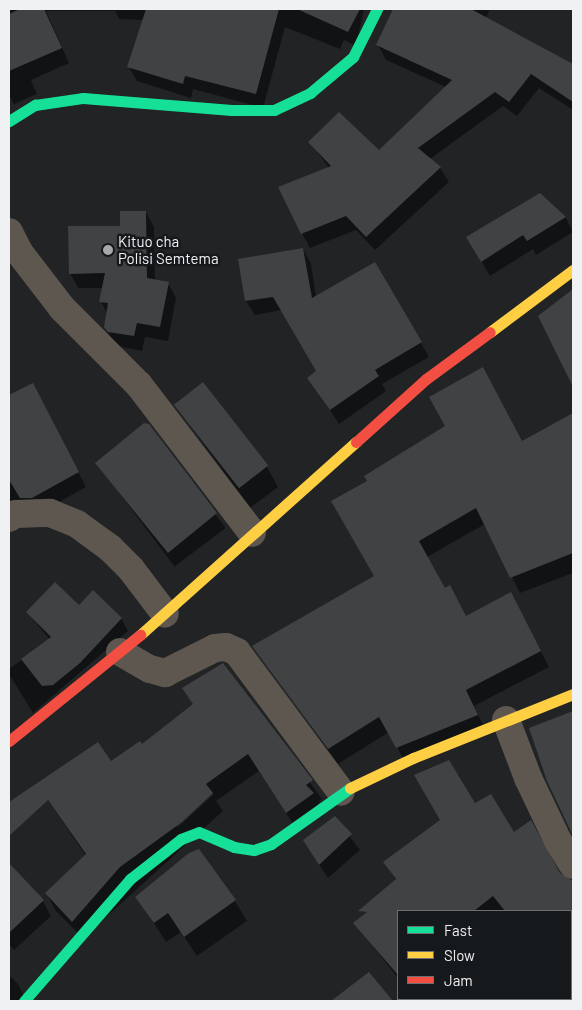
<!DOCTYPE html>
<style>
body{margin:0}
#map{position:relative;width:582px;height:1010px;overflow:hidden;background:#212325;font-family:Barlow,sans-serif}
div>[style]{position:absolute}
.shadow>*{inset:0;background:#0007;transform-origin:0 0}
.building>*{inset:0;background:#404243;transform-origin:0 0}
.street>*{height:28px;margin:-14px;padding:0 14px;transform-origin:14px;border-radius:14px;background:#5d5750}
.fast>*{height:11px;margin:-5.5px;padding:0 5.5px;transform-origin:5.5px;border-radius:5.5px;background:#16e098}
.slow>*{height:11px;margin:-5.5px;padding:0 5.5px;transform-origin:5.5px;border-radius:5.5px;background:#ffcf43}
.jam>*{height:11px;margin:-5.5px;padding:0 5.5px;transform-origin:5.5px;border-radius:5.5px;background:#f24e42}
.dots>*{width:14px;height:14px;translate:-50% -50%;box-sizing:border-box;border:2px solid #16191c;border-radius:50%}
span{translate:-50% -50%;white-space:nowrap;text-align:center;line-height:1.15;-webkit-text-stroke:5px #16191c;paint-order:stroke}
.poi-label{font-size:15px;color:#eff1f3}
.left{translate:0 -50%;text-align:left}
.frame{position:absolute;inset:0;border:10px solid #eff1f3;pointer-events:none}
.legend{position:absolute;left:397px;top:910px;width:175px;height:90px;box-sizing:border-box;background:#16191c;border:1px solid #6d6f72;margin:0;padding:6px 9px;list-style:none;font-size:15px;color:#eff1f3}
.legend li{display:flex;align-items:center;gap:10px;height:25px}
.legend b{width:25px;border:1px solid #6d6f72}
</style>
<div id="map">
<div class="shadow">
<i style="clip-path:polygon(9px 9px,364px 9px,356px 46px,344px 40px,340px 49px,285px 27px,263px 108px,193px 89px,191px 98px,137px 81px,129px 67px,144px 20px,119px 19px,115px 11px,46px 11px,69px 63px,31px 80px,37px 94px,14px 104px,9px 95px)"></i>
<i style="clip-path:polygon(396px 9px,490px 9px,486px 18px,573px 65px,573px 110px,539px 88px,517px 116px,503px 106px,430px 159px,440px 168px,449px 182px,375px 250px,356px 230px,310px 248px,302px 233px,329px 168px,310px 142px,379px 151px,446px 87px,386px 60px,378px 45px)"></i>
<i style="clip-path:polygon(540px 194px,566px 218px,573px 232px,536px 255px,533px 249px,490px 276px,476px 252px)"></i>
<i style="clip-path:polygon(146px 212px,154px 227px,155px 281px,168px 283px,176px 298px,168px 341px,145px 337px,142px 351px,117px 346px,114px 342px,105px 327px,107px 313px,101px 301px,103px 288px,78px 288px,70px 273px,121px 227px)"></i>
<i style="clip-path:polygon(303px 249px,311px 264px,316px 297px,375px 263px,429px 357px,382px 384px,386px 391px,339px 424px,309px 378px,318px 372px,282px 310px,255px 315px,246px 301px,239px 260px)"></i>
<i style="clip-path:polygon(571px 292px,573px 292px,573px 382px,565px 368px)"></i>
<i style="clip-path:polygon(32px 385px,86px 487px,41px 512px,9px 520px,9px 476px,13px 475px,9px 466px,9px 397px)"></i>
<i style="clip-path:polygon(175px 405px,267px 467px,278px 487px,250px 508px)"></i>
<i style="clip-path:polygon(571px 416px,573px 573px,520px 593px,485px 524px,427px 557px,445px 590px,466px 617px,519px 610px,549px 667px,474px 706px,486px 731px,406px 764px,389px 732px,338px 764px,254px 647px,376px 577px,522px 442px)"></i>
<i style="left:148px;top:425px;width:129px;height:64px;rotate:53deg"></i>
<i style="clip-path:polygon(27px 612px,121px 618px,128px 631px,33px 713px,9px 674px,9px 669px,50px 640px)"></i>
<i style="clip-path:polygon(evenodd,223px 665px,322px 799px,297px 830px,259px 771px,216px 801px,223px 811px,83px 938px,56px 911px,46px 893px,86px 856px,37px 784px,111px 763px,142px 746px,194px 705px,184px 688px,223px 665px,213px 791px,213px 795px,178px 827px,176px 825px,213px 791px)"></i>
<i style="clip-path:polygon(569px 714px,573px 721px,573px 829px,548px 780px)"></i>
<i style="clip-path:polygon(474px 805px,514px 834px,560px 875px,573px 882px,571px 976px,571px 911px,398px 911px,398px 978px,355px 924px,368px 913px,364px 907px,396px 881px,385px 862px)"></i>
<i style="clip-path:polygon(335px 818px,360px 850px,328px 878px,313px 855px)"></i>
<i style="clip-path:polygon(14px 871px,43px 901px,51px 916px,14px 950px,9px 944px,9px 876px)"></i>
<i style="clip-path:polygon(137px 897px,235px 901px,247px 921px,197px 956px,181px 932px,166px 942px)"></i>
<i style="clip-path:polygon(369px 974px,391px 1001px,333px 1001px)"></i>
<i style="clip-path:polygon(9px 975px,18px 984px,26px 1001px,9px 1001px)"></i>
</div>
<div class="building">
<i style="clip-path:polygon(20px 9px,44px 9px,62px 48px,9px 71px,9px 14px)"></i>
<i style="clip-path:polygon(146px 9px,279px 9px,256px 94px,185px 76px,183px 84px,127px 67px)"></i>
<i style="clip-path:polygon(297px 9px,360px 9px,348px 32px)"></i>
<i style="clip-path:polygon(393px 9px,471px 9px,573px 64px,573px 102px,531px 74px,509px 102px,495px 92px,418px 148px,441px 167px,366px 237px,346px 216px,301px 234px,278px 187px,331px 166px,308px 142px,339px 112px,379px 150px,452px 80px,376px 45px)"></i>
<i style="clip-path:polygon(540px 193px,566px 217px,527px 241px,523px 235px,481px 262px,466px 237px)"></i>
<i style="clip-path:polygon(120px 211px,146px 211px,147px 278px,169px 282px,160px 327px,137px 323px,134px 336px,108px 332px,104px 327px,108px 303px,99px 302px,105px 273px,69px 274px,68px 226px,120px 226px)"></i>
<i style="clip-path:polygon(303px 248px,312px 298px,375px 262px,422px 342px,375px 370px,379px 376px,330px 410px,307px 378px,316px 371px,273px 297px,245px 301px,238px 259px)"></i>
<i style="clip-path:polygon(573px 289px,573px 387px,538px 316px)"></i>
<i style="clip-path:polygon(483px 367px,522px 441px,573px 413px,573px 553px,510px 578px,476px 508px,419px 541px,445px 588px,450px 585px,466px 616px,511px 592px,541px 651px,466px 690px,478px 715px,396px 748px,379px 717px,328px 749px,252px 646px,374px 576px,331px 501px,367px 481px,364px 476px,445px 426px,429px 397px)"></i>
<i style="left:203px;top:382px;width:106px;height:37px;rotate:52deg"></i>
<i style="clip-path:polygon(33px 383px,79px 472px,32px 498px,20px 498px,9px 480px,9px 395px)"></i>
<i style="clip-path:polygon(144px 423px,149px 424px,217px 513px,168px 553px,95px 463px)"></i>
<i style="clip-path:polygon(55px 582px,79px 605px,93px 590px,122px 618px,80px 663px,53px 685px,42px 686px,21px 659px,51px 637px,26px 612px)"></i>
<i style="clip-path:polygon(223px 663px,313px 780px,306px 785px,314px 793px,286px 813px,248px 754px,206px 784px,213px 793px,182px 822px,120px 867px,72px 922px,45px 893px,86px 854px,48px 800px,9px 836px,9px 802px,98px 742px,111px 761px,140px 741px,142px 744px,193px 704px,182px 688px)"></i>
<i style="clip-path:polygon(573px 711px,573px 836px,547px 781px,529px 728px)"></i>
<i style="clip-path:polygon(449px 760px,475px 803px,491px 794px,514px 832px,531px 820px,560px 873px,573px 881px,573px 911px,505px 911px,493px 896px,474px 911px,398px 911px,398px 975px,353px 923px,367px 912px,358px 911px,396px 879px,383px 862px,440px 820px,414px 775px)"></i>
<i style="clip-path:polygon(335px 816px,352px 834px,319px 865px,303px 840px)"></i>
<i style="clip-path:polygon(199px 849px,236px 900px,184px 937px,168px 913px,154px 923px,135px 897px,189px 853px)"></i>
<i style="clip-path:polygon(9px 863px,44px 900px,9px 933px)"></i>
<i style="clip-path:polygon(369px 972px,393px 1001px,331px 1001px)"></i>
</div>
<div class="street">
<i style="left:9px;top:232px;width:22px;rotate:63deg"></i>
<i style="left:19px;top:252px;width:71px;rotate:52.5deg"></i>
<i style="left:62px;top:308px;width:109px;rotate:45deg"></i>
<i style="left:139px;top:385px;width:186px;rotate:52.6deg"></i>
<i style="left:9px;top:518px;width:8px;rotate:-30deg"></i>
<i style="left:16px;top:514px;width:34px;rotate:-2deg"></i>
<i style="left:50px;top:513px;width:29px;rotate:22deg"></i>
<i style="left:77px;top:524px;width:41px;rotate:36deg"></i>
<i style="left:110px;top:548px;width:30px;rotate:45deg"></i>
<i style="left:131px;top:569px;width:56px;rotate:52.9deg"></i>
<i style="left:120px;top:652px;width:34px;rotate:30deg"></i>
<i style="left:150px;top:669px;width:16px;rotate:15deg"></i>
<i style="left:165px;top:673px;width:56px;rotate:-26.6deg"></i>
<i style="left:215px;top:648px;width:11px;rotate:-5deg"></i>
<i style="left:226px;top:647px;width:12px;rotate:24deg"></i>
<i style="left:237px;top:652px;width:174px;rotate:53.4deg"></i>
<i style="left:506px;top:720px;width:62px;rotate:69.2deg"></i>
<i style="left:528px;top:778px;width:70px;rotate:64.5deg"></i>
<i style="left:558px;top:841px;width:28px;rotate:58deg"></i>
<i style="left:571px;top:989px;width:2px;rotate:-27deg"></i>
<i style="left:530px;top:1001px;width:8px;rotate:-14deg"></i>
</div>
<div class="fast">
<i style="left:9px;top:121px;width:31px;rotate:-32deg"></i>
<i style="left:35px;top:105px;width:49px;rotate:-8.3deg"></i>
<i style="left:83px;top:98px;width:149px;rotate:4.6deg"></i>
<i style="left:232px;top:110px;width:42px"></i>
<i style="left:274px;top:110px;width:40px;rotate:-25deg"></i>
<i style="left:310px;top:93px;width:56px;rotate:-39.9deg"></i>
<i style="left:353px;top:57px;width:54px;rotate:-63.4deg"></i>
<i style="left:24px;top:1001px;width:162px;rotate:-49deg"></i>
<i style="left:130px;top:879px;width:65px;rotate:-38.1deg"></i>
<i style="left:181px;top:839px;width:19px;rotate:-21deg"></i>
<i style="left:199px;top:832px;width:38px;rotate:23deg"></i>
<i style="left:234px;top:847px;width:20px;rotate:9deg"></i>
<i style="left:254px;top:850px;width:18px;rotate:-19deg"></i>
<i style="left:271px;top:844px;width:97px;rotate:-35.3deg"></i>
</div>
<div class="slow">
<i style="left:490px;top:332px;width:104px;rotate:-36.8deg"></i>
<i style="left:140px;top:635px;width:290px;rotate:-41.8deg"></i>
<i style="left:350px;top:788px;width:70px;rotate:-25.5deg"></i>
<i style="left:413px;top:758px;width:172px;rotate:-21.8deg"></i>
</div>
<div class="jam">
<i style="left:356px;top:442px;width:94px;rotate:-42deg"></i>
<i style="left:426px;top:379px;width:79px;rotate:-36.3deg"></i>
<i style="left:9px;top:741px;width:169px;rotate:-39deg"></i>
</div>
<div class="dots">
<i style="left:108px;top:250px;background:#a7a9ab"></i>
</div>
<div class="poi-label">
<span class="left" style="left:118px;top:250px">Kituo cha<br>Polisi Semtema</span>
</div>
<div class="frame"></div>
<ul class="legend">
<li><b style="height:6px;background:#16e098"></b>Fast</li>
<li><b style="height:6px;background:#ffcf43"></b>Slow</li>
<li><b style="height:6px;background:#f24e42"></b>Jam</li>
</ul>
</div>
